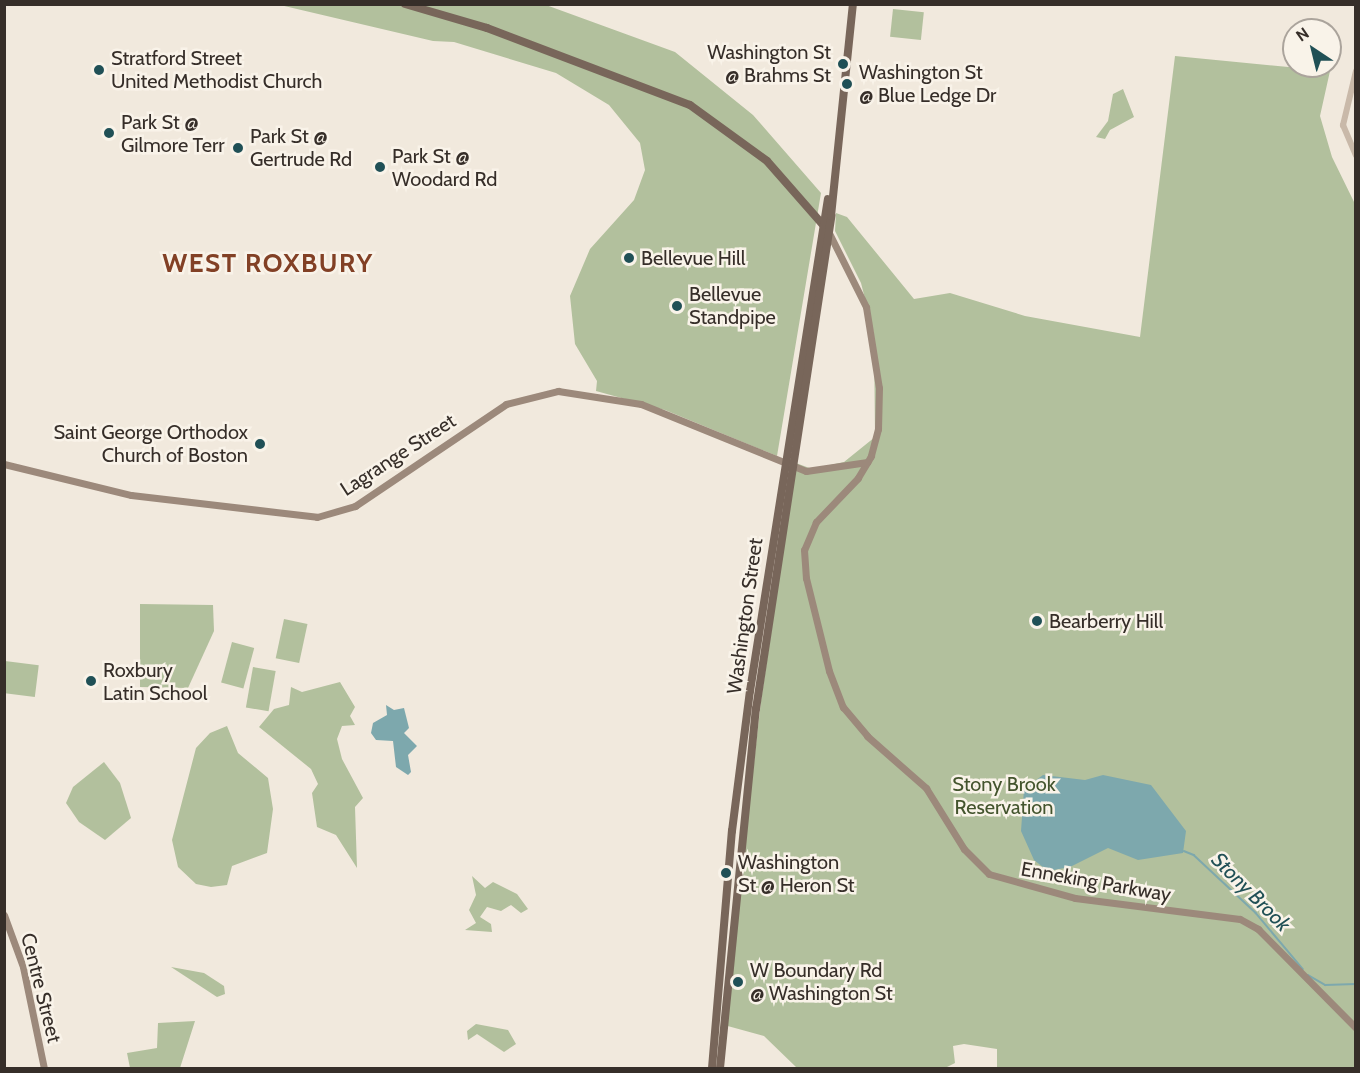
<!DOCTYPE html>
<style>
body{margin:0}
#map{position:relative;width:1360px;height:1073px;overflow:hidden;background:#f1e9dd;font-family:Cabin,sans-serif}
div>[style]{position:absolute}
.green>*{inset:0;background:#b2c09d;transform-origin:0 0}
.water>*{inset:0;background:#7da8ad}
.stream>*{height:1.5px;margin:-0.75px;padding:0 0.75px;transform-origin:0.75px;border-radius:0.75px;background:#7da8ad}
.tertiary>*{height:6px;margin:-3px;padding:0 3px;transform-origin:3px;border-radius:3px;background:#c9b9a9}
.secondary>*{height:7px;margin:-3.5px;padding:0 3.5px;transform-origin:3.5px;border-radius:3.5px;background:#9c897b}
.primary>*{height:8px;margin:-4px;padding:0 4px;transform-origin:4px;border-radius:4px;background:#78665a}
.dots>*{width:16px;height:16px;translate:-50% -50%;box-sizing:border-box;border:3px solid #f9f3e9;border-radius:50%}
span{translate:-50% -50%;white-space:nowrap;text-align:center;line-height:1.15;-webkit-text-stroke:5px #f9f3e9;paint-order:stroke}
.poi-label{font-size:20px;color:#362e29}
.right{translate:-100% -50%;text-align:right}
.left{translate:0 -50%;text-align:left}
.street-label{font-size:20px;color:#362e29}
.park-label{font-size:20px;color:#43542d}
.water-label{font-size:21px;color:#205056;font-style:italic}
.district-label{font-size:26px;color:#824025;font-weight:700;letter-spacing:1.5px}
.frame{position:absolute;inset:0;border:6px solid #362e29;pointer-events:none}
.north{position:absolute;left:1282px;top:18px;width:60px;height:60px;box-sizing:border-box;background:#f9f3e9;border:2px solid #aba49c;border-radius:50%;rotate:325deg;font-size:16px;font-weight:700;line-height:24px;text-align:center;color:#362e29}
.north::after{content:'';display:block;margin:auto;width:21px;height:27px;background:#205056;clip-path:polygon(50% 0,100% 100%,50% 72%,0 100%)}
</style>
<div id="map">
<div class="green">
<i style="clip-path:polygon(280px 5px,546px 5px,675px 52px,753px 115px,821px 193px,777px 456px,665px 410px,596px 391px,597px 381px,575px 344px,570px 296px,590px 249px,634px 200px,645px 170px,640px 143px,609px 105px,556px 73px,454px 42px,433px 41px)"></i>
<i style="left:893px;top:9px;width:31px;height:28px;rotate:6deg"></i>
<i style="clip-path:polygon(1175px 56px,1330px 71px,1320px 116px,1332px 157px,1356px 206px,1355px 1068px,997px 1068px,997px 1049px,964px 1044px,953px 1046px,955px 1063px,945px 1068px,797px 1068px,764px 1036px,724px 1025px,761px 701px,796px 463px,812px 469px,844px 462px,875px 437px,874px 334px,861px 283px,835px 231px,836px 213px,847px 217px,914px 299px,950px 293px,1025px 316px,1140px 337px)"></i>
<i style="clip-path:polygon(1123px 89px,1134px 117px,1110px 130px,1105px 139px,1096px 137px,1108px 121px,1113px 94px)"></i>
<i style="clip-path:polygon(140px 604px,213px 605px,214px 631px,188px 688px,140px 687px)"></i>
<i style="left:284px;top:619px;width:24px;height:40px;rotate:12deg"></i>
<i style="left:232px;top:642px;width:23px;height:42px;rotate:15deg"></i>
<i style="left:5px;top:661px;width:34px;height:32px;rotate:7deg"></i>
<i style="left:253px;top:667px;width:23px;height:41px;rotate:10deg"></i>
<i style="clip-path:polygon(340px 682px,355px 707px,350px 716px,355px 725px,342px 726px,337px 739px,342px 759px,363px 798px,355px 807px,357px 868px,336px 835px,317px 827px,312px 793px,318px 784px,311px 769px,259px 727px,274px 709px,289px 705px,291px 687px,302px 692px)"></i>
<i style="clip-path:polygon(227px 726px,238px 753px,268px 778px,273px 809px,267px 853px,232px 866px,227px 885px,211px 887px,196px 884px,178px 867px,172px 840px,196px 748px,210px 733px)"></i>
<i style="clip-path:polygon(104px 762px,120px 783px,131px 818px,105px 840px,79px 822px,66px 803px,73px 787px)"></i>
<i style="clip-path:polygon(472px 876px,485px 888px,493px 882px,517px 894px,528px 909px,521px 913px,511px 905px,501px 911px,487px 907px,480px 917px,491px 924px,492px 932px,465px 930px,476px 923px,469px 910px,476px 895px)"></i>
<i style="clip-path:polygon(171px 967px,204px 973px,224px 986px,225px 994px,217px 997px)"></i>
<i style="clip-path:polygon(195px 1021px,180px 1068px,130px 1068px,127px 1053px,157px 1048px,158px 1023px)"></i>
<i style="clip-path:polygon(476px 1024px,508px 1030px,516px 1044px,504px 1052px,477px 1034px,468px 1040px,467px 1031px)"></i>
</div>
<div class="water">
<i style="clip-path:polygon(386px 705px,394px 710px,404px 708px,409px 728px,404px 733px,417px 746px,408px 755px,411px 772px,408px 775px,396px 767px,393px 741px,376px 740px,371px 733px,373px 723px,387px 715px)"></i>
<i style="clip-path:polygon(1043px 775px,1085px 780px,1103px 775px,1151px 785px,1186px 831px,1183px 853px,1138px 860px,1108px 848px,1070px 867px,1048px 871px,1034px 860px,1021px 831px,1024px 789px)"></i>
</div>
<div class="stream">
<i style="left:1184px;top:851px;width:11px;rotate:22deg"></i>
<i style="left:1194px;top:855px;width:85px;rotate:43.1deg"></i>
<i style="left:1256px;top:913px;width:73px;rotate:50deg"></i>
<i style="left:1308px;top:975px;width:20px;rotate:30deg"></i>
<i style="left:1325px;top:985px;width:31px;rotate:-2deg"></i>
</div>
<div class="tertiary">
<i style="left:1356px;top:71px;width:56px;rotate:103.5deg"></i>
<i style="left:1343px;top:125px;width:33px;rotate:67deg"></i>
</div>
<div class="secondary">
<i style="left:828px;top:231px;width:85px;rotate:63.4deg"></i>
<i style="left:866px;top:307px;width:82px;rotate:80.9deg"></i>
<i style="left:879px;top:388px;width:41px;rotate:91.4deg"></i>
<i style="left:878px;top:429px;width:28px;rotate:105deg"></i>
<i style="left:871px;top:456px;width:26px;rotate:121deg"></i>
<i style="left:858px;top:478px;width:61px;rotate:133.7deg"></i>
<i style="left:816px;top:522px;width:30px;rotate:113deg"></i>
<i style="left:804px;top:550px;width:28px;rotate:86deg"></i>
<i style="left:806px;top:578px;width:96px;rotate:76.1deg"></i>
<i style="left:829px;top:671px;width:39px;rotate:69deg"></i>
<i style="left:843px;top:707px;width:38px;rotate:50deg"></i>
<i style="left:867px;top:736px;width:79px;rotate:41.4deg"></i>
<i style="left:926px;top:788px;width:72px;rotate:58.1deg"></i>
<i style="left:964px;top:849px;width:35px;rotate:45deg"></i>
<i style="left:989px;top:874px;width:89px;rotate:15.6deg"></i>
<i style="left:1075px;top:898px;width:166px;rotate:7.3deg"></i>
<i style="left:1240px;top:919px;width:21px;rotate:29deg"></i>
<i style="left:1258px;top:929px;width:139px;rotate:45.3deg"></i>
<i style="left:4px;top:464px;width:131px;rotate:13.7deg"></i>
<i style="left:131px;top:495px;width:187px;rotate:6.7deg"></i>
<i style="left:317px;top:517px;width:40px;rotate:-16deg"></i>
<i style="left:355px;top:506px;width:182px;rotate:-34deg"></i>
<i style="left:506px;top:404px;width:54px;rotate:-14deg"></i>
<i style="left:558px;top:391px;width:84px;rotate:8.9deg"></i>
<i style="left:641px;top:404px;width:178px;rotate:22.1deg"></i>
<i style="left:806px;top:471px;width:62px;rotate:-8.4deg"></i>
<i style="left:4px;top:915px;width:55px;rotate:69.9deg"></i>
<i style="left:23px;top:967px;width:103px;rotate:78.3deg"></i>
</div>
<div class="primary">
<i style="left:405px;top:4px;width:85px;rotate:16.3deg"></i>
<i style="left:487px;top:28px;width:217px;rotate:20.8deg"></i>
<i style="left:690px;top:105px;width:95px;rotate:36deg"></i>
<i style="left:767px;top:161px;width:85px;rotate:48.8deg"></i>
<i style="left:712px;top:1068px;width:238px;rotate:-85.2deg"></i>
<i style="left:732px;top:831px;width:141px;rotate:-82.7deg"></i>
<i style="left:750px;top:691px;width:498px;rotate:-81deg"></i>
<i style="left:720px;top:1068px;width:361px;rotate:-84.3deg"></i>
<i style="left:756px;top:709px;width:499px;rotate:-81.3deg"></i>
<i style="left:831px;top:216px;width:213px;rotate:-84.1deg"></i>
</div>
<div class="dots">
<i style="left:843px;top:64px;background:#205056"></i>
<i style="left:99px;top:70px;background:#205056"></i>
<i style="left:847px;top:84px;background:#205056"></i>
<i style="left:109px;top:133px;background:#205056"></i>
<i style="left:238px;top:148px;background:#205056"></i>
<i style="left:380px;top:167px;background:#205056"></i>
<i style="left:629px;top:258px;background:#205056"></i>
<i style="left:677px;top:306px;background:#205056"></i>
<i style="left:260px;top:444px;background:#205056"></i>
<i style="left:1037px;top:621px;background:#205056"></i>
<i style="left:91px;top:681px;background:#205056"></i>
<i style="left:726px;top:873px;background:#205056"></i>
<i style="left:738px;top:982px;background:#205056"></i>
</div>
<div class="poi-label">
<span class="right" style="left:831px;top:64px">Washington St<br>@ Brahms St</span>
<span class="left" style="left:111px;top:70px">Stratford Street<br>United Methodist Church</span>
<span class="left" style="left:859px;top:84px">Washington St<br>@ Blue Ledge Dr</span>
<span class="left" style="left:121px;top:134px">Park St @<br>Gilmore Terr</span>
<span class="left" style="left:250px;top:148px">Park St @<br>Gertrude Rd</span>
<span class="left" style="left:392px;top:168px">Park St @<br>Woodard Rd</span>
<span class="left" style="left:641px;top:258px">Bellevue Hill</span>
<span class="left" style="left:689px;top:306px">Bellevue<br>Standpipe</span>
<span class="right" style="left:248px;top:444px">Saint George Orthodox<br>Church of Boston</span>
<span class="left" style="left:1049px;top:621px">Bearberry Hill</span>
<span class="left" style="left:103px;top:682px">Roxbury<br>Latin School</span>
<span class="left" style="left:738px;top:874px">Washington<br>St @ Heron St</span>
<span class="left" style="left:750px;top:982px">W Boundary Rd<br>@ Washington St</span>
</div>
<div class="street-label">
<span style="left:398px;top:455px;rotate:-33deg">Lagrange Street</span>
<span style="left:745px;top:616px;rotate:-82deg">Washington Street</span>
<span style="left:1096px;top:882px;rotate:10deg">Enneking Parkway</span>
<span style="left:41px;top:988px;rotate:76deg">Centre Street</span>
</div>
<div class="park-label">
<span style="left:1004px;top:796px">Stony Brook<br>Reservation</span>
</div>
<div class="water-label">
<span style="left:1251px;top:892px;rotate:45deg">Stony Brook</span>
</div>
<div class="district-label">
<span style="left:268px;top:264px">WEST ROXBURY</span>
</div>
<div class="frame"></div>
<div class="north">N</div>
</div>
